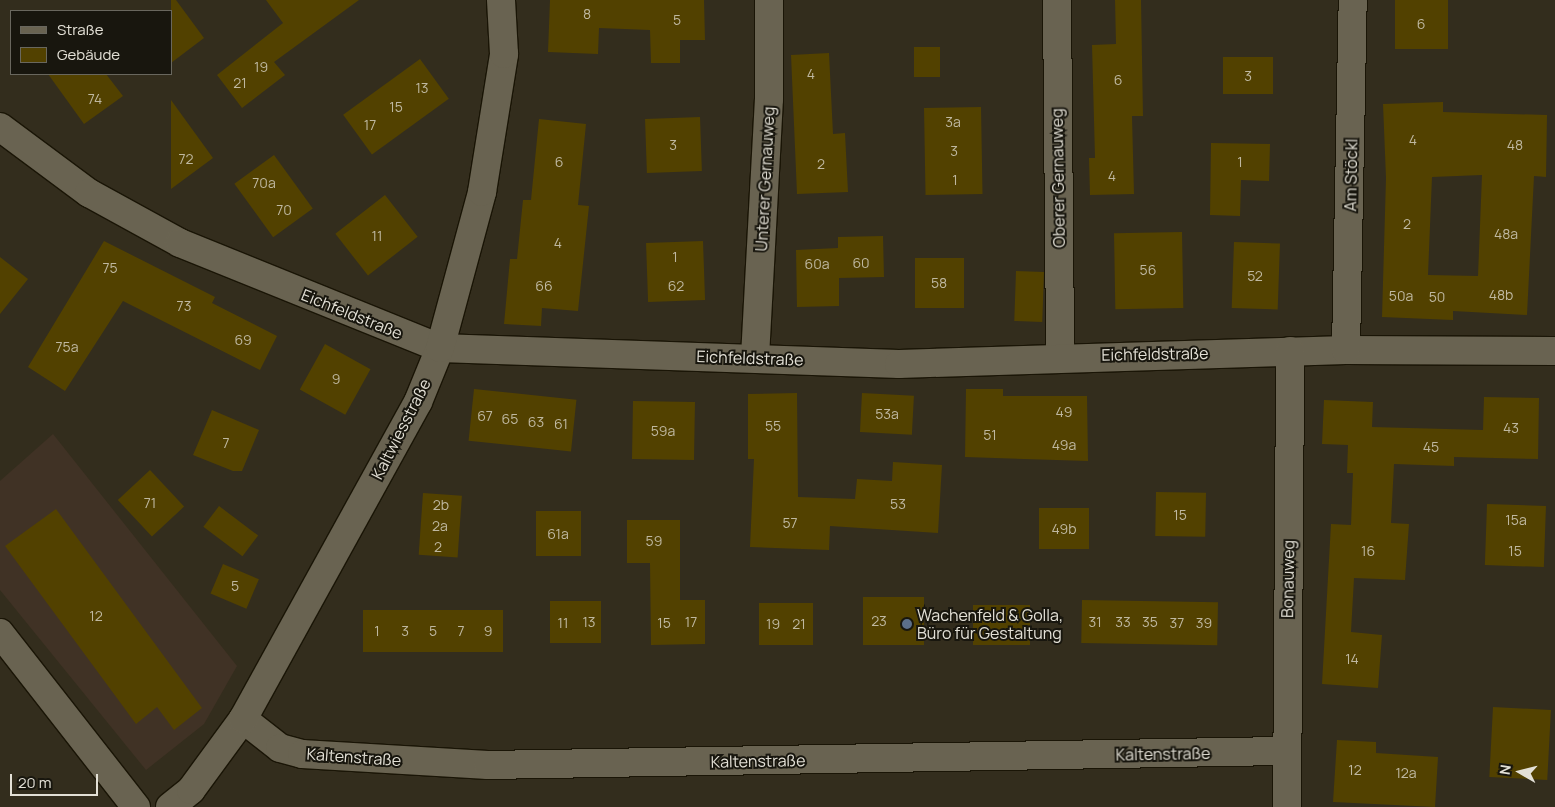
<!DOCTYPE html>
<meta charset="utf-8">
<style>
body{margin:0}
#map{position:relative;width:1555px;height:807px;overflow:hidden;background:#332d1d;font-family:Manrope,sans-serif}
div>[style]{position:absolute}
.commercial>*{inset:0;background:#403225}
.building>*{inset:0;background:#524100;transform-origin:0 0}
.roads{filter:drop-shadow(1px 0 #1a1506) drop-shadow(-1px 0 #1a1506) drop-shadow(0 1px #1a1506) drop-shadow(0 -1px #1a1506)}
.minor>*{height:28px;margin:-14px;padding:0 14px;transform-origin:14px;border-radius:14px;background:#696351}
.dots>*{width:14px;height:14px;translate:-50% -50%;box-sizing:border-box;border:2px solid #18160e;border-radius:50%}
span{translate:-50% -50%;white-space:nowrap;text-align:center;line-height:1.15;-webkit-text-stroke:4px #18160e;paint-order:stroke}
.number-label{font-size:14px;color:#bfb8a0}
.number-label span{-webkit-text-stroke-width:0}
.street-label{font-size:16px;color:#e3e0d6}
.poi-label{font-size:16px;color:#e3e0d6}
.left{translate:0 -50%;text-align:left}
.legend{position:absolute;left:10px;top:10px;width:162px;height:65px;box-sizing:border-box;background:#18160e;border:1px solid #69675e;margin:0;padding:6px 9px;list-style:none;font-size:15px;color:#e3e0d6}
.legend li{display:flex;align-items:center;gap:10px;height:25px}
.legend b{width:25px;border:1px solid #69675e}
.north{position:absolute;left:1495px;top:747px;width:50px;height:50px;-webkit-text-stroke:4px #18160e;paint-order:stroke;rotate:278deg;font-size:14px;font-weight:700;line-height:20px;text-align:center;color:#e3e0d6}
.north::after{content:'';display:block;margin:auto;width:18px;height:22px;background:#e3e0d6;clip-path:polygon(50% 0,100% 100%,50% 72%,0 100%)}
.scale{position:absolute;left:10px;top:774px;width:88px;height:22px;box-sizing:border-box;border:2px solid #e3e0d6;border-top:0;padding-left:6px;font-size:15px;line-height:18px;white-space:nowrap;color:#e3e0d6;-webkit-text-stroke:4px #18160e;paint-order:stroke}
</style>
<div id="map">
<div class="commercial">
<i style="clip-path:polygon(53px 434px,237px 666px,204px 724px,146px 770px,0 590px,0 481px)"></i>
</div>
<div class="building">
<i style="clip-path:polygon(171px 0,176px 0,204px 38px,171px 63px)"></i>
<i style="clip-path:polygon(266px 0,359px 0,274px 62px,285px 75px,242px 108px,217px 75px,283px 23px)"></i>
<i style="clip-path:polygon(550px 0,704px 0,705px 40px,680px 40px,680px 63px,651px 63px,650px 30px,599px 28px,598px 54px,548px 52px)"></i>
<i style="clip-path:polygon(1115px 0,1141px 0,1143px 116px,1132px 116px,1134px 194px,1090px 195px,1089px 158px,1095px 158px,1092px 45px,1116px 44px)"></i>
<i style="left:1395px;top:0;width:53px;height:49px"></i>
<i style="left:940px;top:47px;width:30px;height:26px;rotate:90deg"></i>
<i style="clip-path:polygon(829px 53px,833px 134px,845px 133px,848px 192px,797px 194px,791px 55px)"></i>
<i style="left:1223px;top:57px;width:50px;height:37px"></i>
<i style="left:420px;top:59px;width:49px;height:95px;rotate:54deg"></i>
<i style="clip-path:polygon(48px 74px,106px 74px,123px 96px,84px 124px)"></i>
<i style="clip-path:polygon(171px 100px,213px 158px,171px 189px)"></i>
<i style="clip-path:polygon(evenodd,1443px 102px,1443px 112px,1547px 115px,1546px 177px,1534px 176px,1527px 315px,1453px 311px,1453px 320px,1382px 317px,1386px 178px,1383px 104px,1443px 102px,1482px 175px,1478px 276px,1428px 275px,1432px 177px,1482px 175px)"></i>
<i style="left:981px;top:107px;width:87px;height:57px;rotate:89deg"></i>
<i style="left:700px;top:117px;width:54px;height:55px;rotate:88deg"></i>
<i style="clip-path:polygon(539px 119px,586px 124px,578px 205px,589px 206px,578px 311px,542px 308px,541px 326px,504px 324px,510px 259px,517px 259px,523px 200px,531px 200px)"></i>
<i style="clip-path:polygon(1211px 143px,1270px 144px,1269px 181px,1241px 180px,1240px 216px,1210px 215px)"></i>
<i style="left:274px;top:155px;width:66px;height:49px;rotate:54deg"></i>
<i style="left:385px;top:195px;width:53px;height:63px;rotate:52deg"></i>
<i style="left:1182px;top:232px;width:76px;height:68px;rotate:89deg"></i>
<i style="clip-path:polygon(883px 236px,884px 277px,839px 278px,839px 306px,797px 307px,796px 250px,838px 248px,838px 237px)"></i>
<i style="clip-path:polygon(104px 241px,215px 297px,212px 303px,277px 336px,260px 370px,123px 301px,65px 391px,28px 367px)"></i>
<i style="left:703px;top:241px;width:59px;height:57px;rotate:88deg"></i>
<i style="left:1234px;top:242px;width:46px;height:66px;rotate:2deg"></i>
<i style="clip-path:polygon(0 257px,28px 279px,0 314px)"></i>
<i style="left:915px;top:258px;width:49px;height:50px"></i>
<i style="left:1016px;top:271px;width:28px;height:50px;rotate:2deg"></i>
<i style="left:325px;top:344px;width:52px;height:52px;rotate:29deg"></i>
<i style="left:474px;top:389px;width:103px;height:52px;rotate:6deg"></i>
<i style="clip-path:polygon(966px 389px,1003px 389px,1003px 396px,1087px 396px,1088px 461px,965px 457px)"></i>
<i style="clip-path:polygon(797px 393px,798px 497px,855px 499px,857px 479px,892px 481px,893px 462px,942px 465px,938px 533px,830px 526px,829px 550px,750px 547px,754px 459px,748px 459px,748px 394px)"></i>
<i style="left:862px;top:393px;width:52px;height:39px;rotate:3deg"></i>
<i style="clip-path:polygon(1484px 397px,1539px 398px,1538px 459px,1454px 457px,1454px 466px,1394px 464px,1391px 523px,1409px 524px,1405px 580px,1354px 578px,1351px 632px,1382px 635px,1378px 688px,1322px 684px,1331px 524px,1351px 525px,1353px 473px,1347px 473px,1348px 445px,1322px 444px,1324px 400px,1373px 402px,1372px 427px,1483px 430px)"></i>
<i style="left:633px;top:401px;width:62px;height:58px;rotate:1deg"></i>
<i style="clip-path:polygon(212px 410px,259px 430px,242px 471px,233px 471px,193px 455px)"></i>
<i style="left:150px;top:470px;width:50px;height:44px;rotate:47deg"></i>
<i style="left:1156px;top:492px;width:50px;height:44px;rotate:1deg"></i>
<i style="left:423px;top:493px;width:39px;height:62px;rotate:4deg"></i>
<i style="left:1487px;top:504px;width:59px;height:61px;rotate:2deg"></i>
<i style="left:219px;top:506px;width:49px;height:26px;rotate:37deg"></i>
<i style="left:1039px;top:508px;width:50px;height:41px"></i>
<i style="clip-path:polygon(56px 509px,202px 708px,174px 730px,157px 707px,136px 724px,5px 546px)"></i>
<i style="left:536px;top:511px;width:45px;height:45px"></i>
<i style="clip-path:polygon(627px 520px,680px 520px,680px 600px,705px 600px,705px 644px,651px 645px,650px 563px,627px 563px)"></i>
<i style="left:223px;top:564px;width:39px;height:32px;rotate:23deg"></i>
<i style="left:863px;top:597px;width:61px;height:48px"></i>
<i style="left:1082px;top:600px;width:136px;height:43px;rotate:1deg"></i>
<i style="left:601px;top:601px;width:42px;height:51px;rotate:90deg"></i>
<i style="left:759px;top:603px;width:54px;height:42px"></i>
<i style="left:973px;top:605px;width:57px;height:40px"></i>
<i style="left:363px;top:610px;width:140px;height:42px"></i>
<i style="left:1493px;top:707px;width:58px;height:70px;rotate:3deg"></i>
<i style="clip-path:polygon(1337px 740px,1376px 742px,1376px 753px,1438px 757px,1435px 807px,1333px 802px)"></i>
</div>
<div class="roads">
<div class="minor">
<i style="left:1057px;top:0;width:357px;rotate:89.5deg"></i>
<i style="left:0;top:127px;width:111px;rotate:36.6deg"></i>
<i style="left:89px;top:193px;width:104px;rotate:28.8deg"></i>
<i style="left:180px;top:243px;width:280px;rotate:22deg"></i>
<i style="left:440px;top:348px;width:459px;rotate:2deg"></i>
<i style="left:899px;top:364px;width:447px;rotate:-1.8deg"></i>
<i style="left:1346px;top:350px;width:209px;rotate:0.3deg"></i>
<i style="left:1346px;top:350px;width:350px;rotate:-88.9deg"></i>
<i style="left:755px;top:357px;width:258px;rotate:-86.9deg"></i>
<i style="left:769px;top:99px;width:99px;rotate:-90deg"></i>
<i style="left:0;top:633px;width:221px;rotate:52deg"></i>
<i style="left:243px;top:719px;width:47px;rotate:38.1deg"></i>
<i style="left:280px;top:748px;width:23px;rotate:15deg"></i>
<i style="left:302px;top:754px;width:186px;rotate:3.4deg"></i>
<i style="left:488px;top:765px;width:797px;rotate:-1.01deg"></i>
<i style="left:170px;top:807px;width:27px;rotate:-39deg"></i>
<i style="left:191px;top:790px;width:88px;rotate:-53.8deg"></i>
<i style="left:243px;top:719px;width:362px;rotate:-61.1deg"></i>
<i style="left:418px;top:402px;width:58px;rotate:-67.8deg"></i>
<i style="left:440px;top:348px;width:162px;rotate:-74.9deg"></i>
<i style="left:482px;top:192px;width:140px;rotate:-80.9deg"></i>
<i style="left:504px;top:54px;width:54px;rotate:-93.2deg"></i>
<i style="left:1287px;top:807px;width:456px;rotate:-89.6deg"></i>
</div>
</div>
<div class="dots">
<i style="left:907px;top:624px;background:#5c6f8a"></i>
</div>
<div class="number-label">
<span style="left:587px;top:14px">8</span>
<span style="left:677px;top:20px">5</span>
<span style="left:1421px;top:24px">6</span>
<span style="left:261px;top:67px">19</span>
<span style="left:811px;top:74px">4</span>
<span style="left:1248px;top:76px">3</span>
<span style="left:1118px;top:80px">6</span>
<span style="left:240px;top:83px">21</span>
<span style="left:422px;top:88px">13</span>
<span style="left:95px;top:99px">74</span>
<span style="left:396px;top:107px">15</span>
<span style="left:953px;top:122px">3a</span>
<span style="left:370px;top:125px">17</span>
<span style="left:1413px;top:140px">4</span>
<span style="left:673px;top:145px">3</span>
<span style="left:1515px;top:145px">48</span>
<span style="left:954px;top:151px">3</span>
<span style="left:186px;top:159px">72</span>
<span style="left:559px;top:162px">6</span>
<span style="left:1240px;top:162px">1</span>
<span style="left:821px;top:164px">2</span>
<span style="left:1112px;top:176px">4</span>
<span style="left:955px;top:180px">1</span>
<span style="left:264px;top:183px">70a</span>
<span style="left:284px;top:210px">70</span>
<span style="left:1407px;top:224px">2</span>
<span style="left:1506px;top:234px">48a</span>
<span style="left:377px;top:236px">11</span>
<span style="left:558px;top:243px">4</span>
<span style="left:675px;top:257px">1</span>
<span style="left:861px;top:263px">60</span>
<span style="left:817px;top:264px">60a</span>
<span style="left:110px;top:268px">75</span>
<span style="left:1148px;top:270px">56</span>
<span style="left:1255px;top:276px">52</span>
<span style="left:939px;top:283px">58</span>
<span style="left:544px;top:286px">66</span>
<span style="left:676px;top:286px">62</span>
<span style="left:1501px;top:295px">48b</span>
<span style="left:1401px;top:296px">50a</span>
<span style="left:1437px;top:297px">50</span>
<span style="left:184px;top:306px">73</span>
<span style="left:243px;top:340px">69</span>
<span style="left:67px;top:347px">75a</span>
<span style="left:336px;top:379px">9</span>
<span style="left:1064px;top:412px">49</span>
<span style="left:887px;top:414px">53a</span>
<span style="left:485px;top:416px">67</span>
<span style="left:510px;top:419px">65</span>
<span style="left:536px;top:422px">63</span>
<span style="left:561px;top:424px">61</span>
<span style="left:773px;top:426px">55</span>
<span style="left:1511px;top:428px">43</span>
<span style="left:663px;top:431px">59a</span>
<span style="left:990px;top:435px">51</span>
<span style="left:226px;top:443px">7</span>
<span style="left:1064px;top:445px">49a</span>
<span style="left:1431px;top:447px">45</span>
<span style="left:150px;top:503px">71</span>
<span style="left:898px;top:504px">53</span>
<span style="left:441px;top:505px">2b</span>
<span style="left:1180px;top:515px">15</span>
<span style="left:1516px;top:520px">15a</span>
<span style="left:790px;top:523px">57</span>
<span style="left:440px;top:526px">2a</span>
<span style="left:1064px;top:529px">49b</span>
<span style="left:558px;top:534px">61a</span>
<span style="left:654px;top:541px">59</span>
<span style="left:438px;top:547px">2</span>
<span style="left:1368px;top:551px">16</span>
<span style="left:1515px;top:551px">15</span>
<span style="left:235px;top:586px">5</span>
<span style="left:96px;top:616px">12</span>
<span style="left:879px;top:621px">23</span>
<span style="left:589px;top:622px">13</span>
<span style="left:691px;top:622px">17</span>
<span style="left:1095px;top:622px">31</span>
<span style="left:1123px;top:622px">33</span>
<span style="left:1150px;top:622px">35</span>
<span style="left:563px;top:623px">11</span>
<span style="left:664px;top:623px">15</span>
<span style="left:1177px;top:623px">37</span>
<span style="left:1204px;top:623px">39</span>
<span style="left:773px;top:624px">19</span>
<span style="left:799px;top:624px">21</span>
<span style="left:377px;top:631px">1</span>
<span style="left:405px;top:631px">3</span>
<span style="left:433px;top:631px">5</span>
<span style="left:461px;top:631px">7</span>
<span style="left:488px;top:631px">9</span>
<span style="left:1352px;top:659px">14</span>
<span style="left:1355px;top:770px">12</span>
<span style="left:1406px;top:773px">12a</span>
</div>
<div class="street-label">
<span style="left:1351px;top:175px;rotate:-89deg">Am Stöckl</span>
<span style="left:1058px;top:178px;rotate:-91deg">Oberer Gernauweg</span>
<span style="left:765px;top:179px;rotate:-87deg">Unterer Gernauweg</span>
<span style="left:352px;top:314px;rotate:22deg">Eichfeldstraße</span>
<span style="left:1155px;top:354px;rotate:-1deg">Eichfeldstraße</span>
<span style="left:750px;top:358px;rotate:2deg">Eichfeldstraße</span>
<span style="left:401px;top:429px;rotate:-63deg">Kaltwiesstraße</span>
<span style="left:1288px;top:579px;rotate:-89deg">Bonauweg</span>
<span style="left:1163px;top:754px;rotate:-1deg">Kaltenstraße</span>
<span style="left:354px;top:757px;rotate:4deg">Kaltenstraße</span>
<span style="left:758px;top:761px;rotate:-1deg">Kaltenstraße</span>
</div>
<div class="poi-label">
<span class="left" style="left:917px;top:624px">Wachenfeld &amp; Golla,<br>Büro für Gestaltung</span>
</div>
<ul class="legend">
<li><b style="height:6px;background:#696351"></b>Straße</li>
<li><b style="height:14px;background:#524100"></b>Gebäude</li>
</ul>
<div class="north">N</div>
<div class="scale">20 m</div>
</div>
